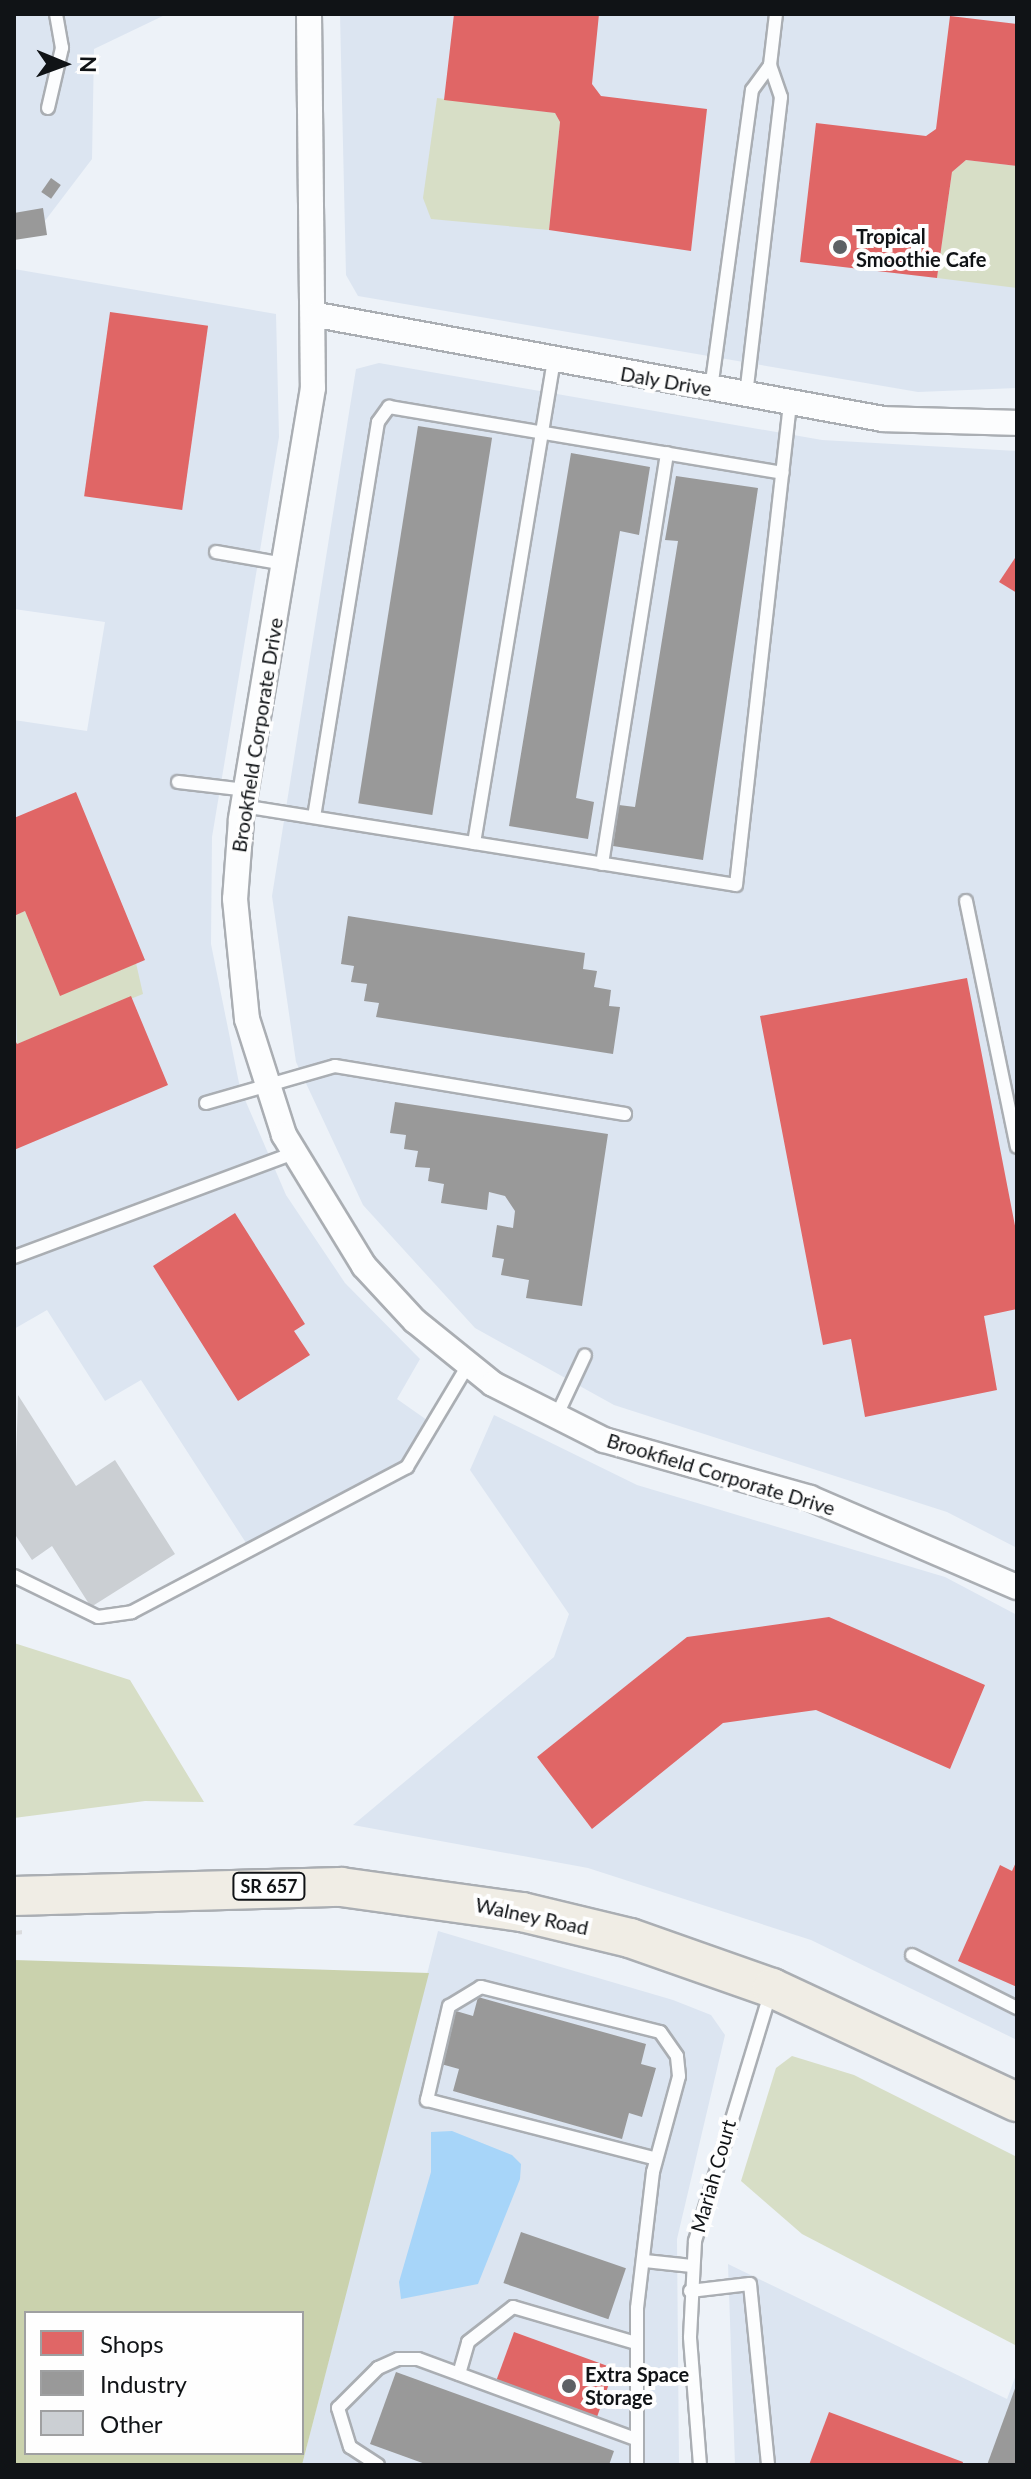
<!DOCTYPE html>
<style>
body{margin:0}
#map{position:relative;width:1031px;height:2479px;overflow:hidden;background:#edf2f8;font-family:Lato,sans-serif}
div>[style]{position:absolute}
.built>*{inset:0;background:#dce5f1}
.green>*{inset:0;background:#d7dec6}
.forest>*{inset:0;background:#cad2ad}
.water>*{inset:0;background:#a7d5f9}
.shops>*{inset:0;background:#e06666;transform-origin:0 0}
.industry>*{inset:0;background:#999;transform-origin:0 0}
.building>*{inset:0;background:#cbcfd3}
.path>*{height:4px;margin-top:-2px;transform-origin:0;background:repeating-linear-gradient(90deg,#dadbdd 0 8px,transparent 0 12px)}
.roads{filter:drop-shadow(2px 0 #aaaeb3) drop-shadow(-2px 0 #aaaeb3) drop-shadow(0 2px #aaaeb3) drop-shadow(0 -2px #aaaeb3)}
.lane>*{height:12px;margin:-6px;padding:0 6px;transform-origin:6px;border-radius:6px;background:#fcfdfe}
.street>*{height:24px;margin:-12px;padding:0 12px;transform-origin:12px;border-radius:12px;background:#fcfdfe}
.primary>*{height:38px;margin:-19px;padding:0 19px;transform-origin:19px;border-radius:19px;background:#f0ede5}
.dots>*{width:22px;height:22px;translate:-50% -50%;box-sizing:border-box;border:4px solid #fefefe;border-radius:50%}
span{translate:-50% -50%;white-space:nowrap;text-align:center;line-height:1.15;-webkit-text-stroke:8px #fefefe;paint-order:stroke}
.shield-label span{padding:2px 6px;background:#fefefe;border:2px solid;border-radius:6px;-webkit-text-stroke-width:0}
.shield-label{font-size:18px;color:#101316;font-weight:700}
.poi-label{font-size:20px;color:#101316;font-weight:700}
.left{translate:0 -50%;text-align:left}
.street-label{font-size:20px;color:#101316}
.frame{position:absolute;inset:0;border:16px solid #101316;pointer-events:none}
.legend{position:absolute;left:24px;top:2311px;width:280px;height:144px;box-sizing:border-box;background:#fefefe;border:2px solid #9fa0a1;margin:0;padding:10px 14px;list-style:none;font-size:24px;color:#101316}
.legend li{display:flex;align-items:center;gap:16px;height:40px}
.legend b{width:40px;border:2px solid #9fa0a1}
.north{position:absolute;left:24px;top:24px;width:80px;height:80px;-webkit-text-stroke:6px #fefefe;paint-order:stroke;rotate:91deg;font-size:22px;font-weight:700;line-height:32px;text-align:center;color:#101316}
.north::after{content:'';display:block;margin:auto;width:28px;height:36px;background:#101316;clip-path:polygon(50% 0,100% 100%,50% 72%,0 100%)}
</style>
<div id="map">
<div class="built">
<i style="clip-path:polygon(14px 14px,167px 14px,94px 49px,92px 159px,38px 230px,14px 235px)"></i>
<i style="clip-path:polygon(340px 14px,1017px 14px,1017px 388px,918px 392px,358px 296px,346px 275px)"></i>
<i style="clip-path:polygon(14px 269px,276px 314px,279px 437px,212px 837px,211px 944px,240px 1088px,286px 1195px,345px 1283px,420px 1359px,397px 1399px,434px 1425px,401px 1467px,248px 1546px,141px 1380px,105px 1401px,47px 1310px,14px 1329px,14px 720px,87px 731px,105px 622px,14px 609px)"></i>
<i style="clip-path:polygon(379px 363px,822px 440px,1017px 451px,1017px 1548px,947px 1512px,614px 1405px,475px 1328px,363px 1205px,296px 1062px,272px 896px,356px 369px)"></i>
<i style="clip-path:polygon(494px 1415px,637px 1485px,945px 1577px,1017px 1615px,1017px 2040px,811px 1940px,588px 1868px,353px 1825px,554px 1657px,569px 1614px,470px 1470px)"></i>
<i style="clip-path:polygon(438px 1931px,673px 2000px,711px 2015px,725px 2035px,677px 2239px,679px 2465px,302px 2465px)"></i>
<i style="clip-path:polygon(728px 2264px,1007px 2399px,1017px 2372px,1017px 2465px,735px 2465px)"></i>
</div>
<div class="green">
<i style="clip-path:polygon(437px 98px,555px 113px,560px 122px,549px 230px,431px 219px,423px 198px)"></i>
<i style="clip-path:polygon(966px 160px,1017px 166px,1017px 288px,937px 278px,952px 172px)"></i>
<i style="clip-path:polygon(25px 911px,60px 995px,136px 963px,143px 994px,17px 1044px,14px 916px)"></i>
<i style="clip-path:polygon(14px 1643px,130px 1680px,204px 1802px,145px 1801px,14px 1818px)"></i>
<i style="clip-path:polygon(792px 2056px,854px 2075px,1017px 2157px,1017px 2346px,802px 2234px,741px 2181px,776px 2068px)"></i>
</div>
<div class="forest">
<i style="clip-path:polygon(evenodd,14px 1960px,429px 1973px,302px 2465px,14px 2465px,14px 1960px,26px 2313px,302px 2313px,302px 2453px,26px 2453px,26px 2313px)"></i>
</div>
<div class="water">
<i style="clip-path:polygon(452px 2131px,512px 2155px,521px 2164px,520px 2179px,478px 2284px,401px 2299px,399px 2282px,431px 2172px,431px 2132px)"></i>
</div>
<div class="shops">
<i style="clip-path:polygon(454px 14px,599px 14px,592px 84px,601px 96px,707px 109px,691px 251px,549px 230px,560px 122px,555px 113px,444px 100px)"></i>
<i style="clip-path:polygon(950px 16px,1017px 24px,1017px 166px,966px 160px,952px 172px,937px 278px,800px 262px,816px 123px,926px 136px,936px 129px)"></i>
<i style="left:110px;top:312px;width:99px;height:186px;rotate:8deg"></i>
<i style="clip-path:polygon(1017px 555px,1017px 593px,999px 582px)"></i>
<i style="clip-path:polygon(76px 792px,145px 960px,60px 996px,25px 911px,14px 916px,14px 818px)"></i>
<i style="clip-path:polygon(967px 978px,1017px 1236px,1017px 1309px,984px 1316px,997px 1390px,865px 1417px,851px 1339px,823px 1345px,760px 1016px)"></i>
<i style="clip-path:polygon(131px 996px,168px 1085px,14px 1150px,14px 1038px,17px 1044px)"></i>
<i style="clip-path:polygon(235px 1213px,305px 1324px,294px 1331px,310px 1355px,238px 1401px,153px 1266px)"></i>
<i style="clip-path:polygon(829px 1617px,985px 1685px,950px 1769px,816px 1710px,723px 1723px,592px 1829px,537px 1757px,687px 1637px)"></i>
<i style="clip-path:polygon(1017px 1860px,1017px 1987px,958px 1961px,1000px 1865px,1012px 1871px)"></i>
<i style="left:514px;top:2332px;width:107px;height:53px;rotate:20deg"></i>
<i style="clip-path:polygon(829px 2412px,963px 2462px,962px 2465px,809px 2465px)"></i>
</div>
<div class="industry">
<i style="left:51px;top:178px;width:12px;height:17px;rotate:35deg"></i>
<i style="clip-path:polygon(43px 208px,47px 235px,14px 240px,14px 213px)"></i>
<i style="left:418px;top:426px;width:75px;height:382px;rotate:9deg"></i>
<i style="clip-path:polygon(571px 453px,650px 467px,639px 535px,620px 531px,576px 798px,594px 802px,588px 839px,509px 826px)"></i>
<i style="clip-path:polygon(676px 476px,758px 488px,703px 860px,613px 846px,619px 805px,635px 807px,678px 541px,665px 540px)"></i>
<i style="clip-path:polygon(348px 916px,585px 953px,583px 969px,597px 971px,594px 987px,611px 990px,609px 1006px,620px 1007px,613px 1054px,376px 1017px,379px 1003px,364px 1001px,367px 984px,351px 982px,354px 966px,341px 964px)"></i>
<i style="clip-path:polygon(395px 1102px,608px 1134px,582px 1306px,526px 1298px,529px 1280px,501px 1275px,504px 1259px,492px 1257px,497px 1225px,513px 1228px,515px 1211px,505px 1196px,489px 1192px,487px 1210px,441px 1203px,444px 1184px,428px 1181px,430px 1168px,415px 1167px,418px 1151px,404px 1149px,406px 1135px,390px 1133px)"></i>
<i style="clip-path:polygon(478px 1997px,646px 2044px,641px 2064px,656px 2068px,642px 2117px,629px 2113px,622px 2139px,453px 2091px,459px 2069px,441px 2064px,456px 2011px,473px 2016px)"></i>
<i style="left:521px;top:2232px;width:111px;height:54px;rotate:19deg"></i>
<i style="clip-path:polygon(396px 2372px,614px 2451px,609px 2465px,428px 2465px,370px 2444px)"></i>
<i style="clip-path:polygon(1017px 2383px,1017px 2465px,987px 2465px)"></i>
</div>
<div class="building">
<i style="clip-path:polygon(18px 1395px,76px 1486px,115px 1460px,175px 1554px,91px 1607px,52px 1546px,32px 1560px,14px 1533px)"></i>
</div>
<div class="path">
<i style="left:14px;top:1933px;width:10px;rotate:-6deg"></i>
</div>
<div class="roads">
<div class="lane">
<i style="left:48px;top:108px;width:62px;rotate:-76.9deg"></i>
<i style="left:62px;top:48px;width:35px;rotate:-100deg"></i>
<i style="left:711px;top:389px;width:302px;rotate:-82.2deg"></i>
<i style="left:752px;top:90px;width:31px;rotate:-54deg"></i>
<i style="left:746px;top:395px;width:300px;rotate:-83.3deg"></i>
<i style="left:781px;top:97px;width:34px;rotate:-109deg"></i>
<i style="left:770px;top:65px;width:51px;rotate:-83.3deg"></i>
<i style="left:216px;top:552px;width:70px;rotate:9.9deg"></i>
<i style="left:178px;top:782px;width:68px;rotate:6.7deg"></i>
<i style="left:243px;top:806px;width:499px;rotate:9.1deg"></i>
<i style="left:736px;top:885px;width:485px;rotate:-83.6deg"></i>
<i style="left:314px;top:817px;width:400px;rotate:-80.8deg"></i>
<i style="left:378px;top:422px;width:19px;rotate:-54deg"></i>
<i style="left:389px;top:407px;width:399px;rotate:9.5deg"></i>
<i style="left:474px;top:843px;width:488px;rotate:-80.6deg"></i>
<i style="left:602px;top:864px;width:416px;rotate:-81deg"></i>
<i style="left:966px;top:901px;width:251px;rotate:78.3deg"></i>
<i style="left:206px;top:1103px;width:134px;rotate:-16deg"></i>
<i style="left:335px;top:1066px;width:294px;rotate:9.4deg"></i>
<i style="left:14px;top:1257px;width:298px;rotate:-20.4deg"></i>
<i style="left:556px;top:1417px;width:68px;rotate:-64.9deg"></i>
<i style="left:14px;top:1576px;width:93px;rotate:26deg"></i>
<i style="left:98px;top:1617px;width:34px;rotate:-8deg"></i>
<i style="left:132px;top:1612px;width:311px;rotate:-27.8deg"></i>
<i style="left:407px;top:1467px;width:119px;rotate:-59.1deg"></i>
<i style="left:912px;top:1955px;width:118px;rotate:26.8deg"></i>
<i style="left:645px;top:2261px;width:47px;rotate:6.1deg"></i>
<i style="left:690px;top:2291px;width:60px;rotate:-6.7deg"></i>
<i style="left:750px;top:2284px;width:182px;rotate:84.3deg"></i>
<i style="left:459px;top:2374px;width:33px;rotate:-74deg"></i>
<i style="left:468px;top:2342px;width:57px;rotate:-37.9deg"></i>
<i style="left:513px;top:2307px;width:128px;rotate:16.3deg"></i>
<i style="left:378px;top:2465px;width:33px;rotate:-147deg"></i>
<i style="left:350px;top:2447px;width:41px;rotate:-107.1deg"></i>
<i style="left:338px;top:2408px;width:57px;rotate:-45deg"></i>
<i style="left:378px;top:2368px;width:22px;rotate:-24deg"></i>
<i style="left:398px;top:2359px;width:20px"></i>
<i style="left:418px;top:2359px;width:232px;rotate:20.2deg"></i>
<i style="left:637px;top:2465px;width:157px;rotate:-90deg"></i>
<i style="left:637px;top:2308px;width:137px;rotate:-83.3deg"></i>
<i style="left:653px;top:2172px;width:99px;rotate:-74.8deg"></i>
<i style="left:679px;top:2076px;width:20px;rotate:-96deg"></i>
<i style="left:677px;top:2056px;width:29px;rotate:-125deg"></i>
<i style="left:660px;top:2032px;width:185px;rotate:-165.9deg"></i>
<i style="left:481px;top:1987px;width:37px;rotate:149deg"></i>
<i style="left:449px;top:2006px;width:97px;rotate:103.2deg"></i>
<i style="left:427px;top:2100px;width:236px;rotate:14.4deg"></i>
<i style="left:700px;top:2465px;width:128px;rotate:-94.5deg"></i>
<i style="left:690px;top:2337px;width:96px;rotate:-87deg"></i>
<i style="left:695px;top:2241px;width:261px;rotate:-73.1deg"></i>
</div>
<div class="street">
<i style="left:309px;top:14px;width:374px;rotate:89.4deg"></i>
<i style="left:313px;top:388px;width:438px;rotate:99.5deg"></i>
<i style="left:241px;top:820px;width:79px;rotate:94.3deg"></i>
<i style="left:235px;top:899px;width:121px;rotate:84.3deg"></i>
<i style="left:247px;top:1019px;width:122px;rotate:72.3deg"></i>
<i style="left:284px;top:1135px;width:153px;rotate:58.6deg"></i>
<i style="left:364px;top:1266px;width:75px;rotate:47.2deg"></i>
<i style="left:415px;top:1321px;width:100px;rotate:38.9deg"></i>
<i style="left:493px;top:1384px;width:124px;rotate:26.8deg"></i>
<i style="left:604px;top:1440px;width:214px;rotate:15.7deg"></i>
<i style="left:810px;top:1498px;width:225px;rotate:23.3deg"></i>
<i style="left:317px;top:315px;width:575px;rotate:10.41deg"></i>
<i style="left:883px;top:419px;width:134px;rotate:1.7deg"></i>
</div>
<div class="primary">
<i style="left:14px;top:1896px;width:327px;rotate:-1.6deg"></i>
<i style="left:341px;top:1887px;width:183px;rotate:7.9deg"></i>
<i style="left:522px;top:1912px;width:111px;rotate:13.5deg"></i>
<i style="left:630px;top:1938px;width:151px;rotate:19.4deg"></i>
<i style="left:772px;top:1988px;width:270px;rotate:25deg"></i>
</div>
</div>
<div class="dots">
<i style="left:840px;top:247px;background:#5d6165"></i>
<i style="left:569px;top:2386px;background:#5d6165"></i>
</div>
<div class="shield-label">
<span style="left:269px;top:1886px">SR 657</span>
</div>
<div class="poi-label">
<span class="left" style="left:856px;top:248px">Tropical<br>Smoothie Cafe</span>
<span class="left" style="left:585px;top:2386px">Extra Space<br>Storage</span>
</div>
<div class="street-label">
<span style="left:666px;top:381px;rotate:10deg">Daly Drive</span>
<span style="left:257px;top:735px;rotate:-81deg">Brookfield Corporate Drive</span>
<span style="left:721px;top:1474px;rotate:17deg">Brookfield Corporate Drive</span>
<span style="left:532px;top:1916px;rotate:12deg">Walney Road</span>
<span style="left:713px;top:2176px;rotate:-74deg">Mariah Court</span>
</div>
<div class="frame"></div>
<ul class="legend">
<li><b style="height:22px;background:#e06666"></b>Shops</li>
<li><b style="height:22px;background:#999"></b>Industry</li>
<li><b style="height:22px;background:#cbcfd3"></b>Other</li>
</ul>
<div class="north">N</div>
</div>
